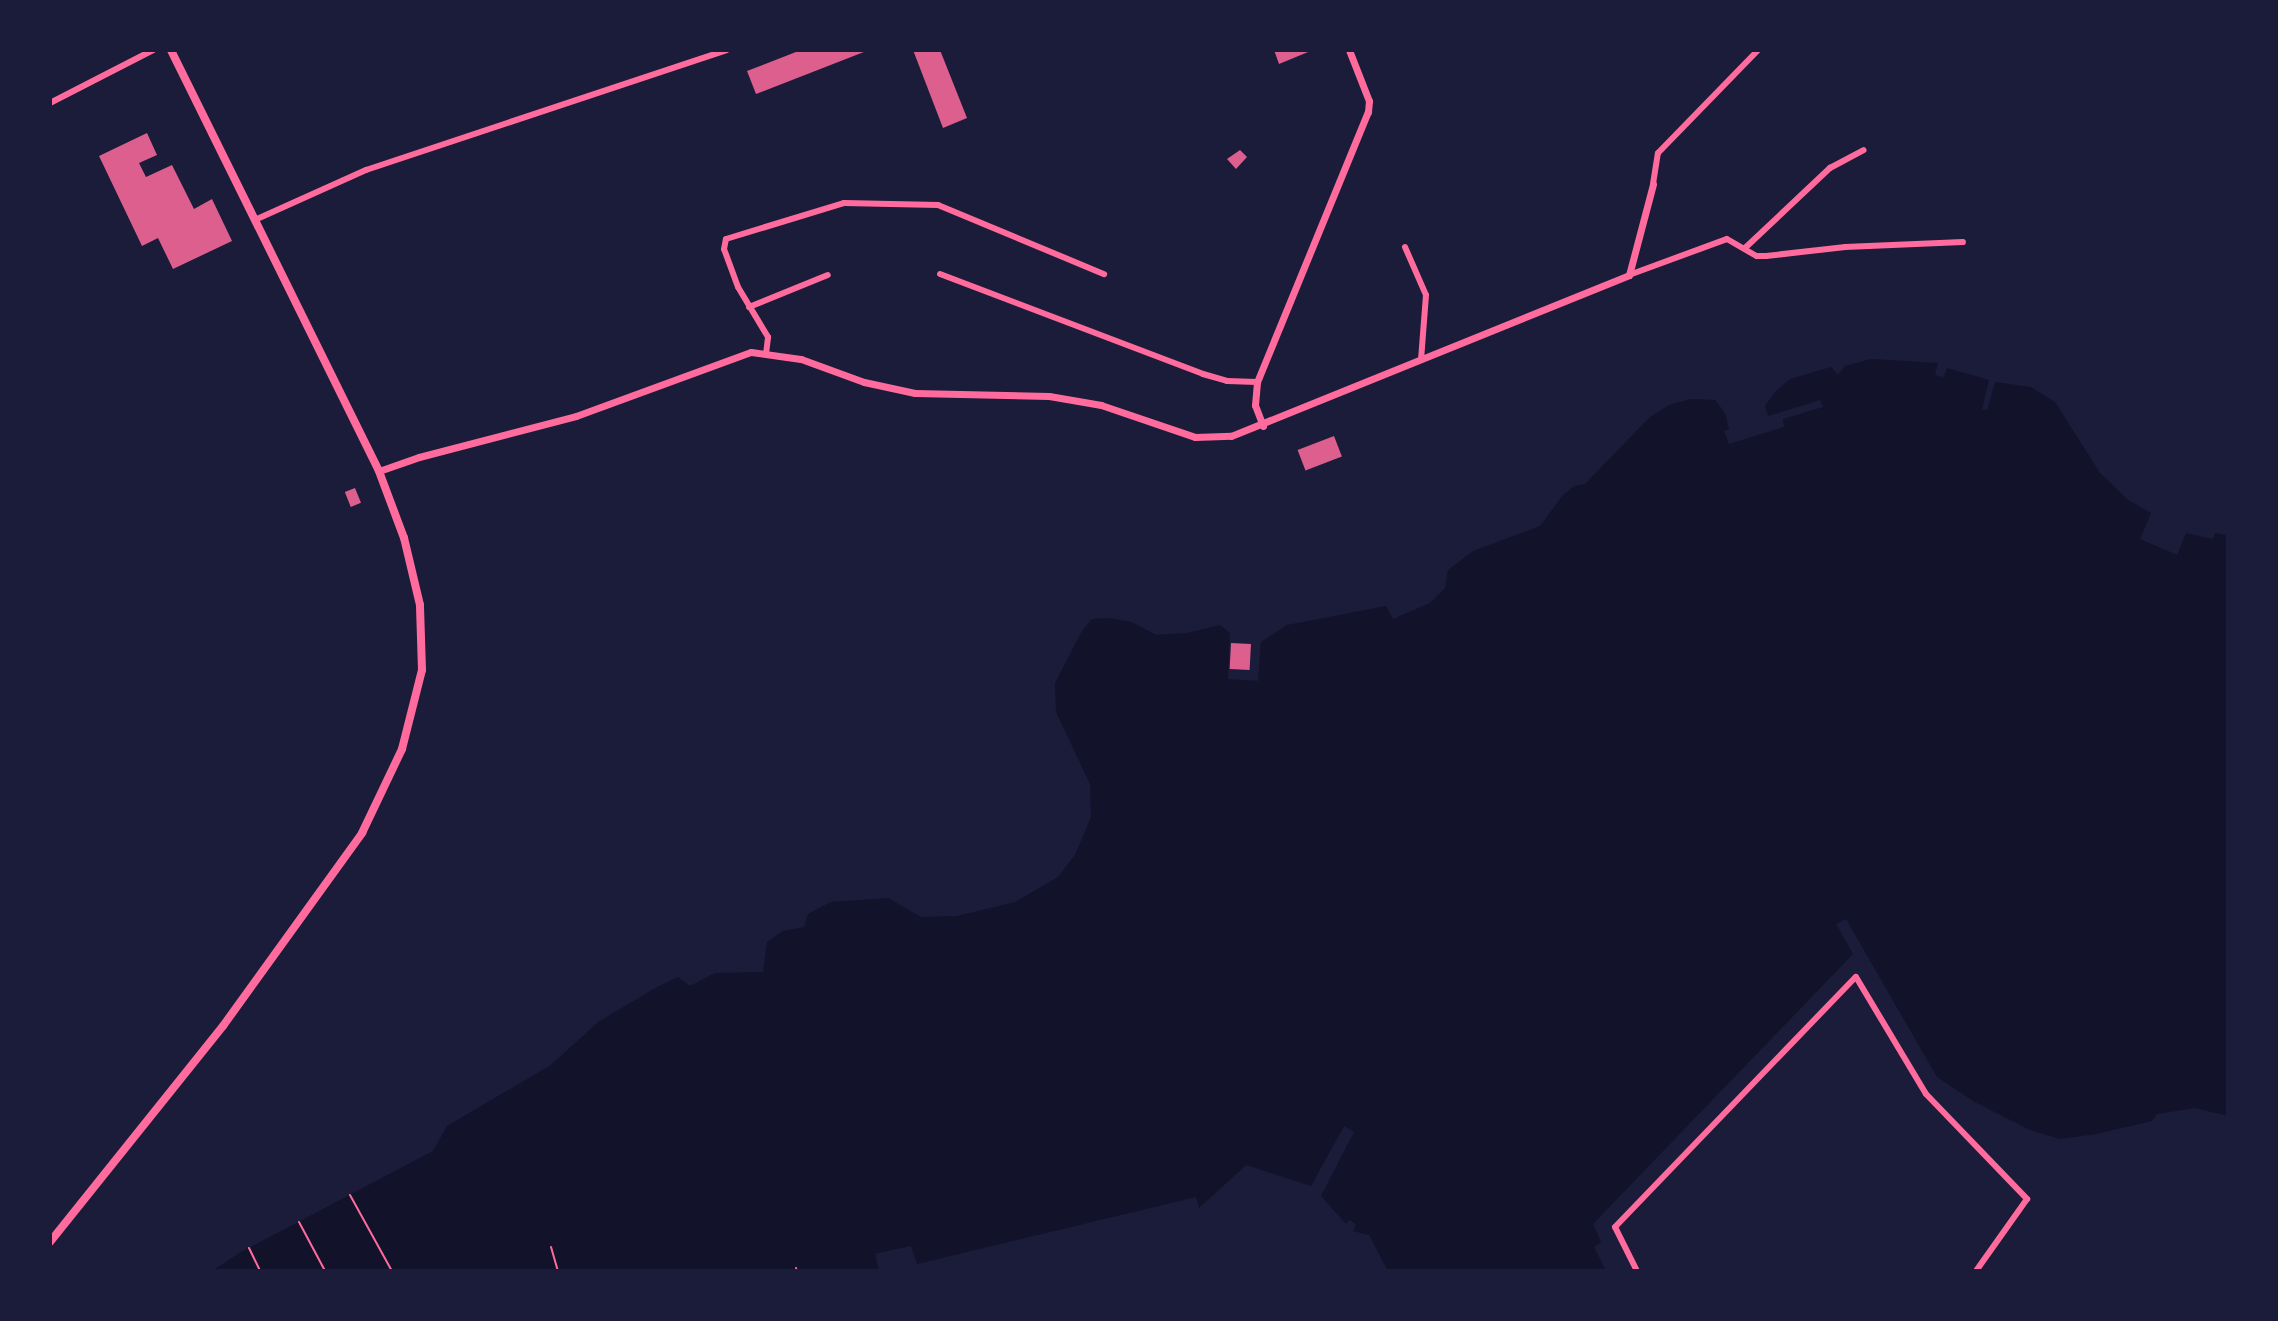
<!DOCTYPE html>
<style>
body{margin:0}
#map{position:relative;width:2278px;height:1321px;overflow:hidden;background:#1b1b3a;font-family:"Noto Serif",serif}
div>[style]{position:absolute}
.water>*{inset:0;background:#12122b}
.building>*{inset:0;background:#dd5f8e;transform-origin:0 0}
.path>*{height:2px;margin:-1px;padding:0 1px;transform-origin:1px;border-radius:1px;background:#ff6b9d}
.minor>*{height:6px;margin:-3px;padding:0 3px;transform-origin:3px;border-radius:3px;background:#ff6b9d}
.tertiary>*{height:7px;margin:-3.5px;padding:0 3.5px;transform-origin:3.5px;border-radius:3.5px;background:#ff6b9d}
.secondary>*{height:8px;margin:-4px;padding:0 4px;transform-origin:4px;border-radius:4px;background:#ff6b9d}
span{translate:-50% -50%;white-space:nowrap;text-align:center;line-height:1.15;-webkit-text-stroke:8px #1b1b3a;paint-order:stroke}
.frame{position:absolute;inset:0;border:52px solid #1b1b3a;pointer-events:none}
</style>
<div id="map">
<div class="water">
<i style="clip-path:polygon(1871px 359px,1938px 363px,1935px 375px,1944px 377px,1947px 368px,1989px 380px,1982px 409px,1987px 410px,1995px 382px,2031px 387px,2055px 402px,2100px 473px,2128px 500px,2151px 513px,2140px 539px,2177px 555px,2186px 533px,2213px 539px,2215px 533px,2228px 535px,2228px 1116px,2195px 1108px,2157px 1114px,2152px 1121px,2096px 1134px,2060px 1139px,2030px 1130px,1973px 1101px,1937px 1077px,1846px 919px,1836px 924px,1853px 954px,1593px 1224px,1601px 1242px,1594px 1247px,1606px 1271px,1388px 1271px,1369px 1235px,1353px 1231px,1356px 1224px,1349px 1220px,1346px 1224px,1321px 1196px,1354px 1132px,1344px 1126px,1311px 1186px,1246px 1165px,1199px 1208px,1196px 1197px,917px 1264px,911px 1246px,875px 1254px,879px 1271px,212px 1271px,241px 1252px,433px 1151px,447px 1126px,551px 1065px,598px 1022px,657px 987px,678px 977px,690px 986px,715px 973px,763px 972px,767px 942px,783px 931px,804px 927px,808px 914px,831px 902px,888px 898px,921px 917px,957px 916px,1015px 902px,1058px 877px,1075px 855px,1091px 817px,1090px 784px,1056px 712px,1055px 683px,1082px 631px,1092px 619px,1110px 618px,1132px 622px,1156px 635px,1187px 633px,1220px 625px,1230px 633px,1228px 679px,1258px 681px,1261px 642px,1287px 625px,1386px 606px,1393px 619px,1430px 603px,1445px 588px,1448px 570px,1473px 551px,1540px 526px,1563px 495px,1574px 486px,1585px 484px,1650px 417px,1669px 405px,1691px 399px,1715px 400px,1725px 413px,1729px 429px,1724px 431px,1729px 444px,1784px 427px,1783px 419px,1823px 407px,1820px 400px,1768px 416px,1765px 406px,1776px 391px,1790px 379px,1831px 367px,1838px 375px,1845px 366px)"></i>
</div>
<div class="building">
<i style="clip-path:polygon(801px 50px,869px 50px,756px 94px,747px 71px)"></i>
<i style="clip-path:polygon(913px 50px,940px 50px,967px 118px,943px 128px)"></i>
<i style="clip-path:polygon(1274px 50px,1313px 50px,1279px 64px)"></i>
<i style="clip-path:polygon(147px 133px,157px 155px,139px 163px,146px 177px,172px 165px,194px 209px,212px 199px,232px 241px,173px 269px,158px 238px,142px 246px,99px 156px)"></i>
<i style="clip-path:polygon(1240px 150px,1247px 157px,1236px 169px,1227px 159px)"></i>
<i style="left:1334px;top:436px;width:22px;height:39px;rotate:69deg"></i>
<i style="left:355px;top:488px;width:16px;height:11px;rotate:68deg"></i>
<i style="left:1231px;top:643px;width:20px;height:26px;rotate:3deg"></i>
</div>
<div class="path">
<i style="left:350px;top:1195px;width:87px;rotate:61.1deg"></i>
<i style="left:299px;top:1222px;width:55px;rotate:62deg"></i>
<i style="left:551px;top:1247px;width:25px;rotate:74deg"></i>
<i style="left:249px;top:1248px;width:25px;rotate:64deg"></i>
<i style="left:796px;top:1268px;width:3px;rotate:72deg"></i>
</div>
<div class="minor">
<i style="left:50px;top:103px;width:116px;rotate:-27.2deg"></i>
<i style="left:1653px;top:184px;width:31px;rotate:-81deg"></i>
<i style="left:1658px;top:153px;width:144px;rotate:-45.8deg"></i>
<i style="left:257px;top:219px;width:120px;rotate:-24.2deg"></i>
<i style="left:366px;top:170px;width:380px;rotate:-18.4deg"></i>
<i style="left:1405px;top:247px;width:52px;rotate:66.4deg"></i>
<i style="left:1426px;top:295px;width:65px;rotate:94.4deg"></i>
<i style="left:1745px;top:248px;width:117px;rotate:-43.3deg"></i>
<i style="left:1830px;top:168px;width:38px;rotate:-28deg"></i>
<i style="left:940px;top:274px;width:281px;rotate:20.8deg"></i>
<i style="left:1203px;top:374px;width:25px;rotate:16deg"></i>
<i style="left:1227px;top:381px;width:30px;rotate:2deg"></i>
<i style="left:1629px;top:275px;width:104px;rotate:-20.2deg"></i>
<i style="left:1727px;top:239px;width:34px;rotate:30deg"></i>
<i style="left:1757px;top:256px;width:9px"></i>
<i style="left:1766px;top:256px;width:80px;rotate:-6.5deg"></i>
<i style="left:1845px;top:247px;width:118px;rotate:-2.4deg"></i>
<i style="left:749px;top:307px;width:85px;rotate:-22.1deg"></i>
<i style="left:766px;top:354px;width:17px;rotate:-83deg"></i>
<i style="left:768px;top:337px;width:58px;rotate:-121deg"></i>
<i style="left:738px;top:287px;width:40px;rotate:-110.2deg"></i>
<i style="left:724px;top:249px;width:10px;rotate:-79deg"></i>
<i style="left:726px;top:239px;width:123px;rotate:-17deg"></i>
<i style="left:844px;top:203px;width:94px;rotate:1.2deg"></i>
<i style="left:938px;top:205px;width:180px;rotate:22.6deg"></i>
<i style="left:1637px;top:1271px;width:49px;rotate:-116.6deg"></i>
<i style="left:1615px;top:1227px;width:347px;rotate:-46.1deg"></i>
<i style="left:1856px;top:977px;width:136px;rotate:59.1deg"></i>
<i style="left:1926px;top:1094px;width:146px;rotate:46.1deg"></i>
<i style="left:2027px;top:1199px;width:88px;rotate:125.3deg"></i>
</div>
<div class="tertiary">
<i style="left:1263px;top:426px;width:22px;rotate:-111deg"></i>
<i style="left:1255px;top:405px;width:23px;rotate:-85deg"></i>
<i style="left:1257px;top:382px;width:292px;rotate:-67.7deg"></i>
<i style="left:1368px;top:112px;width:11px;rotate:-85deg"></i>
<i style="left:1369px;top:101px;width:55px;rotate:-111.4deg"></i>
<i style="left:379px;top:471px;width:42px;rotate:-19.3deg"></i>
<i style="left:419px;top:457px;width:162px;rotate:-14.6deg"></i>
<i style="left:576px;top:416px;width:186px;rotate:-20.1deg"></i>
<i style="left:751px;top:352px;width:50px;rotate:8deg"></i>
<i style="left:801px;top:359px;width:67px;rotate:20.1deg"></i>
<i style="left:864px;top:382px;width:52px;rotate:12.2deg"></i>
<i style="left:915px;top:393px;width:134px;rotate:1.3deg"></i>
<i style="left:1049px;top:396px;width:53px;rotate:9.8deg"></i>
<i style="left:1101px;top:405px;width:99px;rotate:18.8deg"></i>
<i style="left:1195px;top:437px;width:36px;rotate:-2deg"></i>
<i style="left:1231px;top:436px;width:429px;rotate:-22deg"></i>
<i style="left:1629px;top:275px;width:94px;rotate:-75.2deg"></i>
</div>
<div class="secondary">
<i style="left:50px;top:1242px;width:277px;rotate:-51.3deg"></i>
<i style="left:223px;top:1026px;width:238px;rotate:-54.2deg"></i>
<i style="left:362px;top:833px;width:93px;rotate:-64.5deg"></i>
<i style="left:402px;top:749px;width:81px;rotate:-75.8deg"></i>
<i style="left:422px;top:670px;width:65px;rotate:-91.8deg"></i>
<i style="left:420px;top:605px;width:69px;rotate:-103.4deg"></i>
<i style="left:404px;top:538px;width:72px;rotate:-110.5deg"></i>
<i style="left:379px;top:471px;width:470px;rotate:-116.3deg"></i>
</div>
<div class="frame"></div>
</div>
